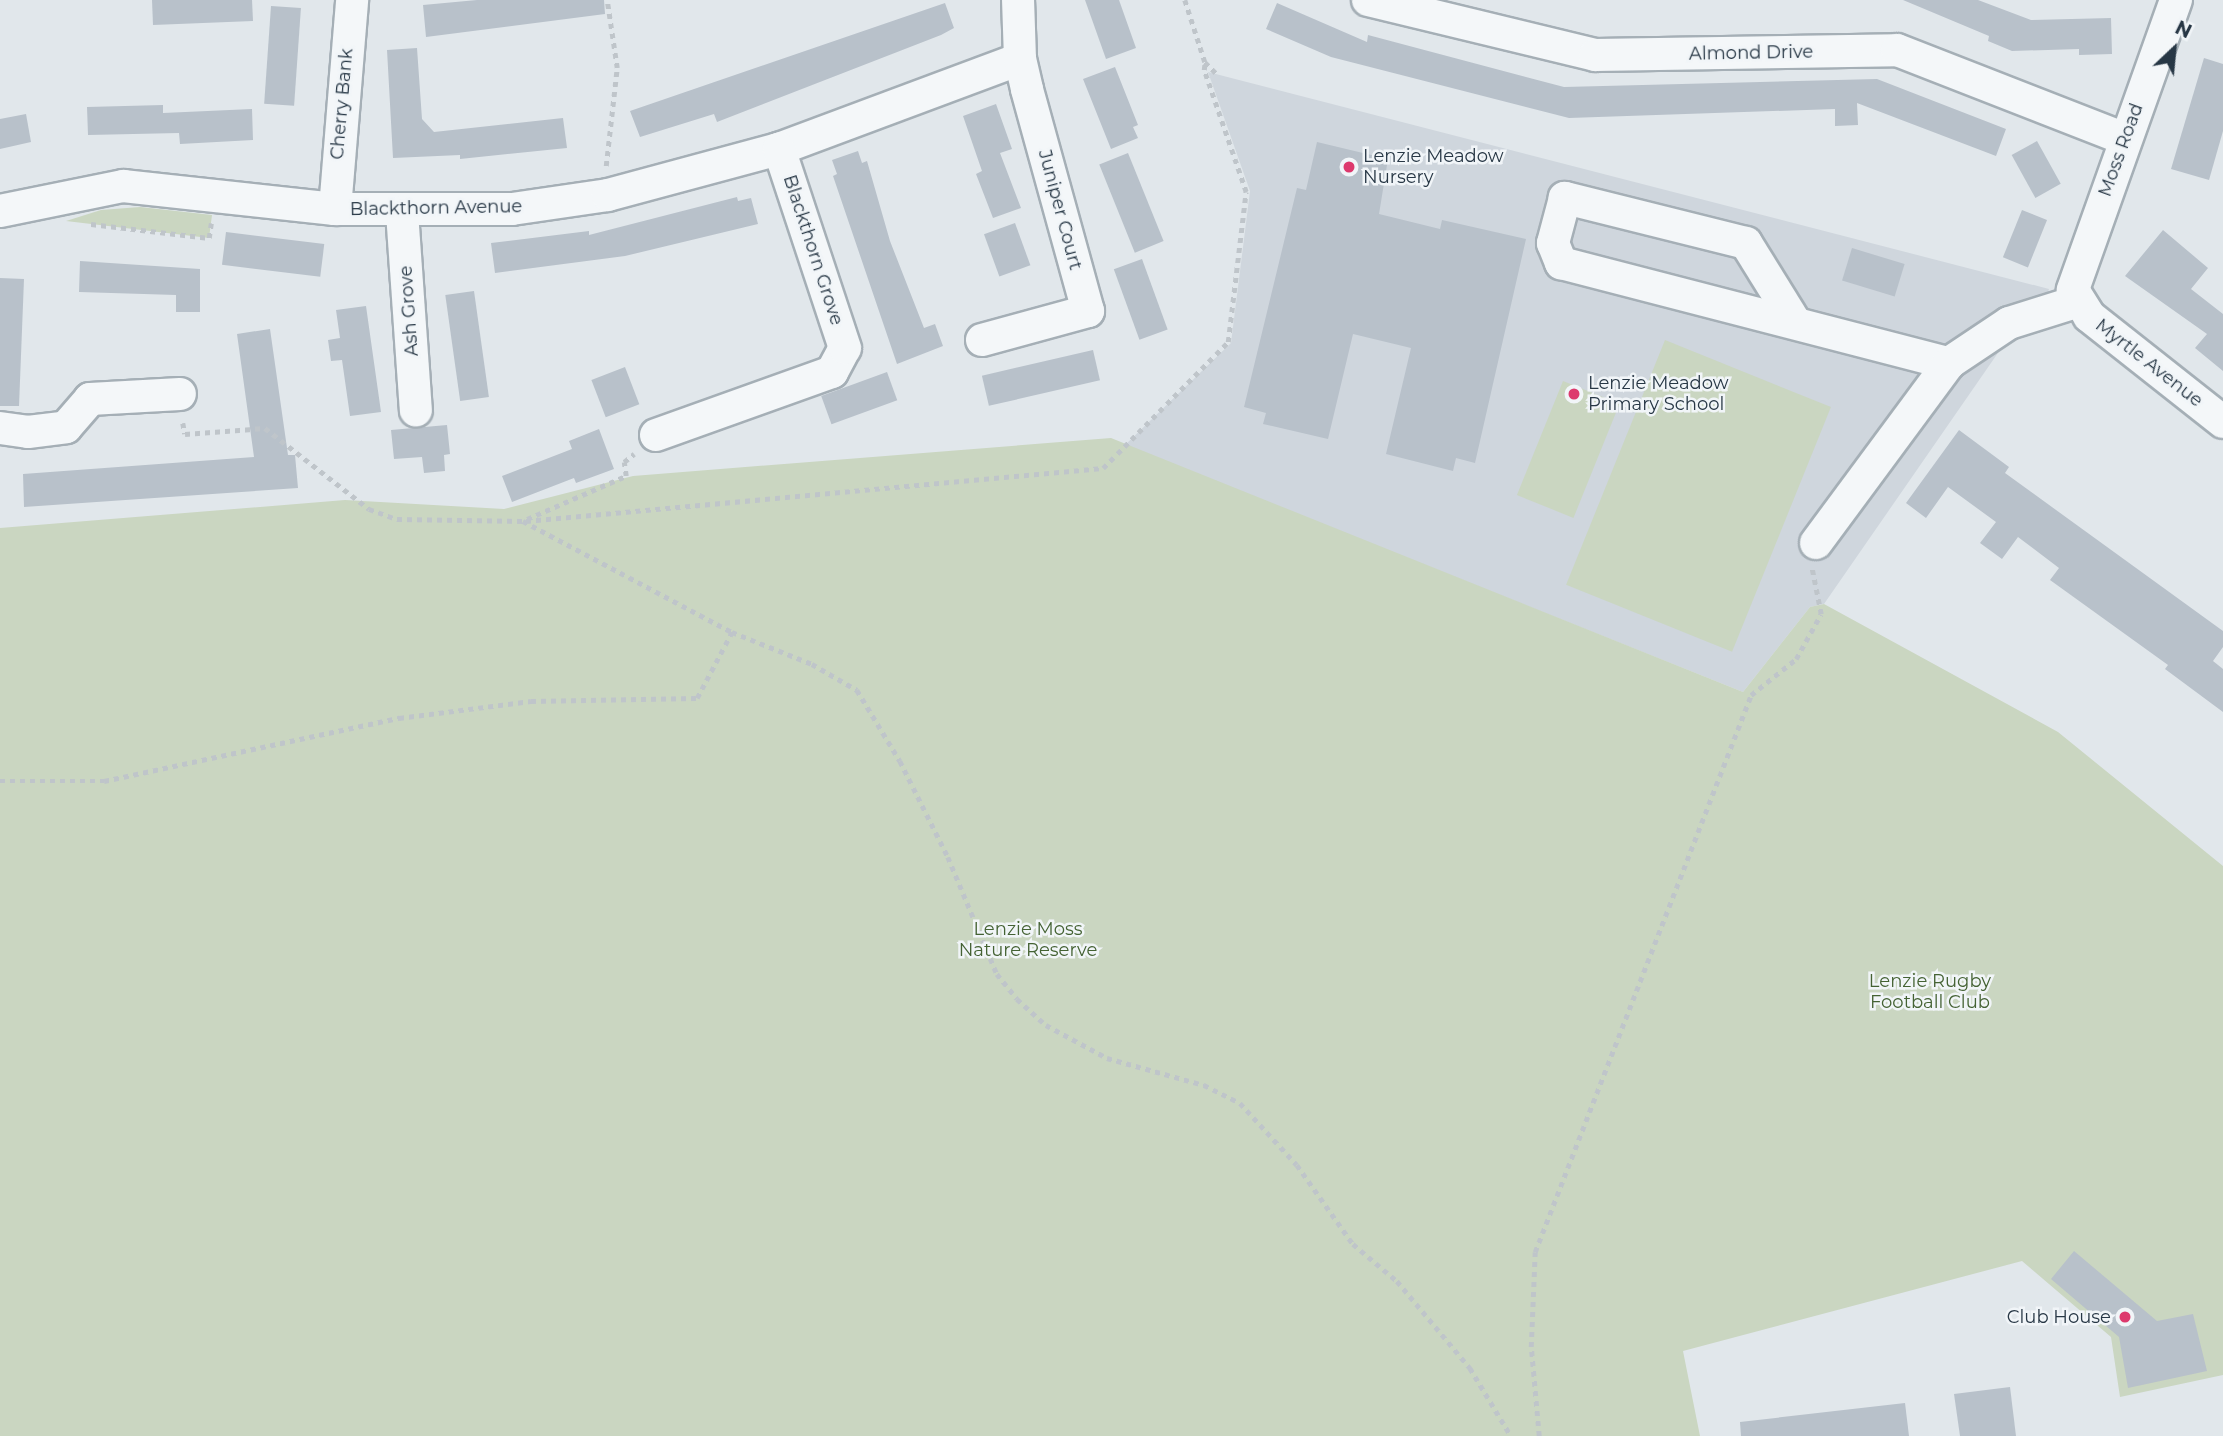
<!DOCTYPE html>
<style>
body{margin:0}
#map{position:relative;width:2223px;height:1436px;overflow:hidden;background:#e1e7eb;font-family:Montserrat,sans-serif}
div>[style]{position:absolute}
.built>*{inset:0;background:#cfd6dd}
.green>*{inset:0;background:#cad6c1;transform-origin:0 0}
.building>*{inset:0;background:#b8c1ca;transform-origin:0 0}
.path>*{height:4.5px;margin-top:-2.25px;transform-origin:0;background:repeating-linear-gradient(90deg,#bfc5ca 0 5px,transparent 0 10px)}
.roads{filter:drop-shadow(2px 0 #a5afb6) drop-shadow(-2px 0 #a5afb6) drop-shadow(0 2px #a5afb6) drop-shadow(0 -2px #a5afb6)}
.minor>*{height:32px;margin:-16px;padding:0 16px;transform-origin:16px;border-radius:16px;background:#f4f7f9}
.dots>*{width:19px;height:19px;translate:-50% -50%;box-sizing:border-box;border:4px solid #f1f5f8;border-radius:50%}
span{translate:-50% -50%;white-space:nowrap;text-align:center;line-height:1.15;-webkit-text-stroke:5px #f1f5f8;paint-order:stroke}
.street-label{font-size:18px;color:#273745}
.poi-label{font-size:18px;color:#273745}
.left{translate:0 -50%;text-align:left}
.right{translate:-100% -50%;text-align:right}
.park-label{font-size:18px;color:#446233}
.north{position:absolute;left:2139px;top:14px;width:70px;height:70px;-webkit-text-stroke:5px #f1f5f8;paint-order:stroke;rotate:26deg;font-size:19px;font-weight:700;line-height:28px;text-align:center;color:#273745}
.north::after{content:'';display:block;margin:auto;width:24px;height:32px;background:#273745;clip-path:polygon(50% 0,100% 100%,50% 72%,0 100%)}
</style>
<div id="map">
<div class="built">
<i style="clip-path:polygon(1208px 72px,2049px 289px,2041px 315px,2027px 311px,1824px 604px,1810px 607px,1743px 692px,1125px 445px,1231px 343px,1250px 191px)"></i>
</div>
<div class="green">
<i style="clip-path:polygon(140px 207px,212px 215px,209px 238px,66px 221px,101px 210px)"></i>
<i style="left:1665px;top:340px;width:179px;height:264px;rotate:22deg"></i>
<i style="left:1563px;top:381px;width:61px;height:123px;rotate:22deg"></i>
<i style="clip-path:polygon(1111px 438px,1743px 692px,1810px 607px,1824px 604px,2058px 732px,2223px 866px,2223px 1375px,2120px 1397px,2111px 1337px,2022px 1261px,1683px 1351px,1700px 1436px,0 1436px,0 528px,345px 500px,504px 509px,633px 476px)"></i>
</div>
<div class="building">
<i style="clip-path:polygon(152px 0,252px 0,253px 21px,153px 25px)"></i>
<i style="clip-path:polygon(477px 0,604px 0,605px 14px,426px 37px,423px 5px)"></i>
<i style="clip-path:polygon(1085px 0,1119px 0,1136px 48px,1106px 59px)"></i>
<i style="clip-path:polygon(1903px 0,1978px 0,2031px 20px,2111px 18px,2112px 54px,2079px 55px,2079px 49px,2012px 51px,1988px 41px,1989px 36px)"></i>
<i style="clip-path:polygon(945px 3px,954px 28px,941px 35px,717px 122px,714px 114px,640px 137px,630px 111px)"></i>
<i style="clip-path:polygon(1277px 3px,1367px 42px,1368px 35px,1564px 87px,1877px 79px,2006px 129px,1996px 156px,1857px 103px,1858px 125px,1835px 126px,1835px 109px,1569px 118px,1331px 57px,1266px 29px)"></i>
<i style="left:271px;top:6px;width:30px;height:98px;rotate:4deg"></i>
<i style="clip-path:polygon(417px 48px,422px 119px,434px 132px,563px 118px,567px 148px,460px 159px,460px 155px,393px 158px,387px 50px)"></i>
<i style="clip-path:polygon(2204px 58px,2223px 64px,2223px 131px,2209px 180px,2171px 169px)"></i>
<i style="clip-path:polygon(1115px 67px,1138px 125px,1133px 127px,1138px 138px,1111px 149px,1083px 79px)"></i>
<i style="clip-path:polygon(996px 104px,1012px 149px,1000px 153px,1021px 208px,993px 218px,976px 174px,982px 171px,963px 116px)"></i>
<i style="clip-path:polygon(163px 105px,163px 113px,252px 109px,253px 140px,180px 144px,179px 133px,88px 135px,87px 107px)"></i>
<i style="clip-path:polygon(26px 114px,31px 142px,0 149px,0 119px)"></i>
<i style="left:2037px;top:141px;width:49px;height:29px;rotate:61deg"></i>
<i style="clip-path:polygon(1317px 142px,1388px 159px,1379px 214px,1440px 229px,1442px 220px,1526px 239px,1475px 463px,1456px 458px,1453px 471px,1386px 454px,1411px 348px,1353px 334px,1328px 439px,1263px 424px,1266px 413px,1244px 407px,1297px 188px,1306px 190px)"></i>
<i style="clip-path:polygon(858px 151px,862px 163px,867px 161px,890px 241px,924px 328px,935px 324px,943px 346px,897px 364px,833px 176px,837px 174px,832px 160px)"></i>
<i style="left:1128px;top:153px;width:95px;height:31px;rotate:68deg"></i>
<i style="clip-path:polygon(737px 197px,738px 201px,751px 198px,758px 224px,625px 256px,495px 273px,491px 243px,589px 231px,589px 235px)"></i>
<i style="left:2022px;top:210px;width:27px;height:51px;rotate:22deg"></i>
<i style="left:1015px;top:223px;width:45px;height:33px;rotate:70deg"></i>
<i style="clip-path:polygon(2163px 230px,2208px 268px,2191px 289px,2223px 314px,2223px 371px,2195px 348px,2207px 334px,2125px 276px)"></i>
<i style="left:226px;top:232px;width:99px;height:33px;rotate:7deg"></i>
<i style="left:1852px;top:248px;width:55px;height:34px;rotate:17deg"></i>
<i style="left:1142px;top:259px;width:75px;height:30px;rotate:70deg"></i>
<i style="clip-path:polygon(80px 261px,200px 269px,200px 312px,176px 312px,176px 295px,79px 292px)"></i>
<i style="clip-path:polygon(0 278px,24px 279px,19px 406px,0 406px)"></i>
<i style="left:474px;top:291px;width:107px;height:29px;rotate:82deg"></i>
<i style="clip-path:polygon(366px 306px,381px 412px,350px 416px,342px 360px,331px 361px,328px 340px,340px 338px,336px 310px)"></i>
<i style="clip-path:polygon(270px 329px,288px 455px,295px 455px,298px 488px,24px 507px,23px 474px,254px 457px,237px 334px)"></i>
<i style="left:1093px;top:350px;width:31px;height:114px;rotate:77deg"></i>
<i style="left:625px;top:367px;width:40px;height:36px;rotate:69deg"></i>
<i style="left:887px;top:372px;width:30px;height:70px;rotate:70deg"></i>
<i style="clip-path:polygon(447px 425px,450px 454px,444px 455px,445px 471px,424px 473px,422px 457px,394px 459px,391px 430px)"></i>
<i style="clip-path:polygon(599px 429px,614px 469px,576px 483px,574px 478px,512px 502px,502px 476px,572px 449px,569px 441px)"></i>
<i style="clip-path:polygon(1959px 430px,2009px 467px,2005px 473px,2223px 631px,2223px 647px,2213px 661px,2223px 669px,2223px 712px,2165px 669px,2168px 665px,2050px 580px,2059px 568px,2018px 537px,2002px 559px,1980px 543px,1996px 522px,1948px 487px,1926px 518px,1906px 503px)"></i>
<i style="clip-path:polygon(2074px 1251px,2157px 1321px,2193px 1314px,2207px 1371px,2128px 1388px,2119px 1337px,2051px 1279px)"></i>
<i style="clip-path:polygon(2010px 1387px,2016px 1436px,1960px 1436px,1954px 1394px)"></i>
<i style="clip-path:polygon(1905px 1403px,1909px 1436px,1741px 1436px,1740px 1422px)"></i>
</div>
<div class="path">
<i style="left:1185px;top:0;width:65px;rotate:72.1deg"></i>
<i style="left:1205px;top:62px;width:18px;rotate:45deg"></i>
<i style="left:606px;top:166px;width:99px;rotate:-83.6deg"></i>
<i style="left:617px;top:68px;width:69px;rotate:-98.4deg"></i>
<i style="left:91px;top:224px;width:119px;rotate:6.8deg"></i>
<i style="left:209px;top:238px;width:15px;rotate:-82deg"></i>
<i style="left:183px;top:423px;width:11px;rotate:80deg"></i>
<i style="left:185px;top:434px;width:80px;rotate:-4.3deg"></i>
<i style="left:265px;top:428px;width:132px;rotate:37.9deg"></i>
<i style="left:369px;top:509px;width:30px;rotate:20deg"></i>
<i style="left:397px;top:519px;width:126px;rotate:0.9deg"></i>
<i style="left:523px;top:521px;width:237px;rotate:28deg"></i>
<i style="left:732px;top:632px;width:86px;rotate:21.8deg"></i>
<i style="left:812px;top:664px;width:52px;rotate:30deg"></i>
<i style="left:857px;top:690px;width:83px;rotate:58.8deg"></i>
<i style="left:900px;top:761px;width:107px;rotate:63.4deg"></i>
<i style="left:948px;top:857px;width:127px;rotate:67.3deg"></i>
<i style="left:997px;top:974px;width:32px;rotate:51deg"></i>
<i style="left:1017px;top:999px;width:39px;rotate:42deg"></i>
<i style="left:1046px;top:1025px;width:69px;rotate:28.4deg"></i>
<i style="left:1107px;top:1058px;width:101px;rotate:15.6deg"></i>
<i style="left:1204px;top:1085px;width:40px;rotate:26.6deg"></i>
<i style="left:1240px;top:1103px;width:84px;rotate:47.4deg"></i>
<i style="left:1297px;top:1165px;width:97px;rotate:54.7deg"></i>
<i style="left:1353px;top:1244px;width:57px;rotate:40.1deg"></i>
<i style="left:1397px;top:1281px;width:114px;rotate:50deg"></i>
<i style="left:1470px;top:1368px;width:79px;rotate:58.9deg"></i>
<i style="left:527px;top:519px;width:108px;rotate:-23.5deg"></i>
<i style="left:626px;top:476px;width:14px;rotate:-98deg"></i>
<i style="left:624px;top:462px;width:13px;rotate:-39deg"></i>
<i style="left:526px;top:521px;width:579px;rotate:-5.25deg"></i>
<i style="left:1103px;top:468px;width:177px;rotate:-45.2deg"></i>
<i style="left:1228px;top:342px;width:151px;rotate:-83.2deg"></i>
<i style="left:1246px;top:192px;width:129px;rotate:-109deg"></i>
<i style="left:1204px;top:70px;width:8px;rotate:-83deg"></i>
<i style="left:0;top:781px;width:104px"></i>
<i style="left:104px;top:781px;width:302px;rotate:-12.1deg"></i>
<i style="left:399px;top:718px;width:133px;rotate:-7.3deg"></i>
<i style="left:531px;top:701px;width:166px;rotate:-1deg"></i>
<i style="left:697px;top:698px;width:75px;rotate:-62.1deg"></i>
<i style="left:1539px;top:1436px;width:89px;rotate:-95.1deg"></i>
<i style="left:1531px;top:1347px;width:95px;rotate:-87.6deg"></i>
<i style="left:1535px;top:1252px;width:597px;rotate:-68.8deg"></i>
<i style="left:1751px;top:695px;width:58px;rotate:-38.7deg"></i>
<i style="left:1796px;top:659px;width:51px;rotate:-60.9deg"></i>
<i style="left:1821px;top:614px;width:46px;rotate:-101.3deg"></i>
</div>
<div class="roads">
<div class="minor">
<i style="left:1368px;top:0;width:234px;rotate:13.6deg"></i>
<i style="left:1595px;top:55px;width:302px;rotate:-0.9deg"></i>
<i style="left:1897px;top:50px;width:245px;rotate:21.3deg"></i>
<i style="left:2176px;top:0;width:308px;rotate:109.6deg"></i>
<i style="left:2073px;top:290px;width:31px;rotate:58deg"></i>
<i style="left:2089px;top:316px;width:171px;rotate:38.3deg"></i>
<i style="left:335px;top:209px;width:210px;rotate:-85.3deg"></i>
<i style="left:0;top:211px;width:126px;rotate:-11.5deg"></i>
<i style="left:123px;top:186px;width:213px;rotate:6.2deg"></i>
<i style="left:335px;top:209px;width:177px"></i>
<i style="left:512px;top:209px;width:97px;rotate:-8.3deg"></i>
<i style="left:608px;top:195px;width:177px;rotate:-15.1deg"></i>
<i style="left:779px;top:149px;width:257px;rotate:-20.5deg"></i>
<i style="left:402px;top:212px;width:199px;rotate:86deg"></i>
<i style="left:1795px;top:322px;width:93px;rotate:-121.8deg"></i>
<i style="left:1746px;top:243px;width:187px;rotate:-166deg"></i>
<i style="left:1565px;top:198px;width:47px;rotate:104.9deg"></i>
<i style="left:1553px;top:243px;width:22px;rotate:68deg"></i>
<i style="left:1561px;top:263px;width:401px;rotate:14.5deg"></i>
<i style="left:982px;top:340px;width:110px;rotate:-15.3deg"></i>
<i style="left:1088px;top:311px;width:230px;rotate:-105.4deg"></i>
<i style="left:1027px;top:89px;width:31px;rotate:-103deg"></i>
<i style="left:1020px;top:59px;width:59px;rotate:-91.9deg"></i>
<i style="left:0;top:428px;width:28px;rotate:8deg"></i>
<i style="left:28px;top:432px;width:38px;rotate:-7deg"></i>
<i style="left:66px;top:427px;width:37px;rotate:-49deg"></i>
<i style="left:90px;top:399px;width:90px;rotate:-3.2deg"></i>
<i style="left:656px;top:435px;width:187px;rotate:-19.7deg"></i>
<i style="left:832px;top:372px;width:27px;rotate:-62deg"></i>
<i style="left:845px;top:348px;width:210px;rotate:-108.3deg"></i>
<i style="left:1816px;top:543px;width:224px;rotate:-53.5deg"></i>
<i style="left:1949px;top:363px;width:72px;rotate:-33.7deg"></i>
<i style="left:2009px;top:323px;width:70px;rotate:-17.4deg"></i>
</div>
</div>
<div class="dots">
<i style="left:1349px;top:167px;background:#dd396d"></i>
<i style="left:1574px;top:394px;background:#dd396d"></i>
<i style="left:2125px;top:1317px;background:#dd396d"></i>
</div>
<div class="street-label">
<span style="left:1751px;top:53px;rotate:-1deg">Almond Drive</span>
<span style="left:342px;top:104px;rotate:-85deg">Cherry Bank</span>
<span style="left:2121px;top:150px;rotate:-70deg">Moss Road</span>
<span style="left:436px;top:208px;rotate:-1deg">Blackthorn Avenue</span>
<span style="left:1060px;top:210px;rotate:75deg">Juniper Court</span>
<span style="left:813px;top:250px;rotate:72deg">Blackthorn Grove</span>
<span style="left:409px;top:311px;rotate:-94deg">Ash Grove</span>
<span style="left:2149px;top:363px;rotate:38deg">Myrtle Avenue</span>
</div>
<div class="poi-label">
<span class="left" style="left:1363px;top:167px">Lenzie Meadow<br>Nursery</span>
<span class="left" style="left:1588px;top:394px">Lenzie Meadow<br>Primary School</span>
<span class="right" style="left:2111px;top:1317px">Club House</span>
</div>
<div class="park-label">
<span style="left:1028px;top:940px">Lenzie Moss<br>Nature Reserve</span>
<span style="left:1930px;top:992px">Lenzie Rugby<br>Football Club</span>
</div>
<div class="north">N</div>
</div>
